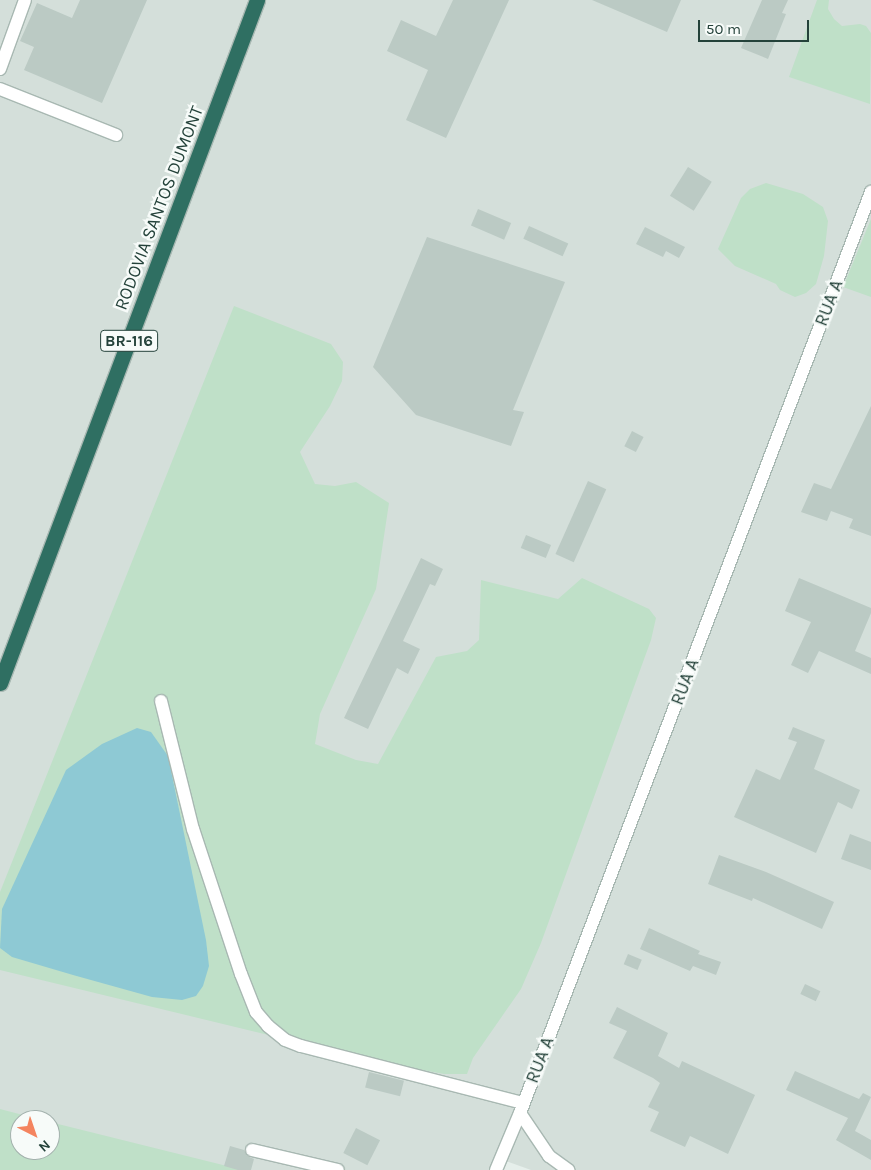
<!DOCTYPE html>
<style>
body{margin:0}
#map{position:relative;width:871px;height:1170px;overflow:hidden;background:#e6efeb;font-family:Karla,sans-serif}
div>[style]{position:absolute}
.built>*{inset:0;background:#d4dfda}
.green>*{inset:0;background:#bfe0c8}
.water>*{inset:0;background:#8ec9d4}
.building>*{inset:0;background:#bbcac4;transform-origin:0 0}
.roads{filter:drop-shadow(1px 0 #a8b8b2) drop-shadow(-1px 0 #a8b8b2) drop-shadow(0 1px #a8b8b2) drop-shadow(0 -1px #a8b8b2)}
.street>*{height:12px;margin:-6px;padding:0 6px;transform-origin:6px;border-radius:6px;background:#fff}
.highway>*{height:15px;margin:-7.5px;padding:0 7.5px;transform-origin:7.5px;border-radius:7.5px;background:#2f6f62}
span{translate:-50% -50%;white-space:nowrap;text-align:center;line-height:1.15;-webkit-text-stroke:5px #f7fbf9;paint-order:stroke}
.shield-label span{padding:1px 4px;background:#f7fbf9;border:1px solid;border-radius:4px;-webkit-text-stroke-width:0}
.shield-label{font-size:16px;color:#24423a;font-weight:700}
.street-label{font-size:18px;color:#24423a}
.north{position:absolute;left:10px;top:1110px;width:50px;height:50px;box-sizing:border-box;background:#f7fbf9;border:1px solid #a3b1ad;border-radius:50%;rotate:139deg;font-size:14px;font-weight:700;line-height:20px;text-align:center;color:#24423a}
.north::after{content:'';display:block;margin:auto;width:18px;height:22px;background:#f4845f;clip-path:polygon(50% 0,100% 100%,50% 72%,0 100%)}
.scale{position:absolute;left:698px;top:20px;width:111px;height:22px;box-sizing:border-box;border:2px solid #24423a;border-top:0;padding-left:6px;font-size:15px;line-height:18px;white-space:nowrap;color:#24423a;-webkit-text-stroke:4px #f7fbf9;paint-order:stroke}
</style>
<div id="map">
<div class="built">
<i style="clip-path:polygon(evenodd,0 0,871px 0,871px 1170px,531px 1170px,500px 1159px,495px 1170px,0 1170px,0 0,20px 1120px,50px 1120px,50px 1150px,20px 1150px,20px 1120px)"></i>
</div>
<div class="green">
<i style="clip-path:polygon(817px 0,829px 0,828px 9px,834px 19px,842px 26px,860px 24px,866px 26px,871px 33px,870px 104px,789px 77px)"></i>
<i style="clip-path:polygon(766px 183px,803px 194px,823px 207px,828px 221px,824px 256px,816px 284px,806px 293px,795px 297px,780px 290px,776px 284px,735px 266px,718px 249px,741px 198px,750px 189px)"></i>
<i style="clip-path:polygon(871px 219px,871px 297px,843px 287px)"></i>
<i style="clip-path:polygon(234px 306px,331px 344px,343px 362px,342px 381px,330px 406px,300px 452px,315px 484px,335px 486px,356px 482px,389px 503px,376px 589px,320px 714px,315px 744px,356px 760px,378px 764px,436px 657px,467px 651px,479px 640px,481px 580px,558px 599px,582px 578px,649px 609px,656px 618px,651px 640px,541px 943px,521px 989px,473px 1058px,467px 1074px,444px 1074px,380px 1062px,0 970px,0 892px)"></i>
<i style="clip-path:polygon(0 1109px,42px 1120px,20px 1120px,20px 1150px,50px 1150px,50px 1122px,243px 1170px,0 1170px)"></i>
</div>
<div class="water">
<i style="clip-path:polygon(137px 728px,151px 732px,168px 756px,206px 940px,209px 966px,203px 986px,196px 996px,182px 1000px,152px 997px,73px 975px,12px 957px,0 948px,2px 909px,66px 770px,102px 744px)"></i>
</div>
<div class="building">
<i style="clip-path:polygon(80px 0,147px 0,102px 103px,24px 70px,34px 47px,20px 41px,37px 3px,72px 18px)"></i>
<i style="clip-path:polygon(453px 0,509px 0,446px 138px,406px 120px,428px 70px,387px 51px,401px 20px,436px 36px)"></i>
<i style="clip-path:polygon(592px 0,681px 0,667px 32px)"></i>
<i style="clip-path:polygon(762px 0,788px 0,782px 13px,786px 14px,768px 59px,741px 48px)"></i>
<i style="left:688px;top:167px;width:28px;height:34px;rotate:32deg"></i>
<i style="left:478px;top:209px;width:36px;height:18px;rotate:23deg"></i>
<i style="left:529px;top:226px;width:43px;height:14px;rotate:24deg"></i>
<i style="clip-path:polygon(645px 227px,685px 247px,679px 258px,666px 251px,663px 257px,636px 244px)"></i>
<i style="clip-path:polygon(427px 237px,565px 282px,513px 410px,524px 412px,511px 446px,416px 415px,373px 367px)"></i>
<i style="clip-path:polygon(871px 406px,871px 536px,849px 528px,853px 519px,831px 511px,827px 521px,801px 512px,814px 483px,831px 489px)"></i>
<i style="left:632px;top:431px;width:13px;height:17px;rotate:27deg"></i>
<i style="left:588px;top:481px;width:20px;height:80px;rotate:24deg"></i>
<i style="left:526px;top:535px;width:27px;height:14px;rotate:22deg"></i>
<i style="clip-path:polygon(421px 558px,443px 569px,435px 586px,430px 584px,403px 641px,420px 649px,408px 674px,397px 668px,368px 729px,344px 718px)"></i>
<i style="clip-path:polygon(799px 578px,871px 608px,871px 613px,855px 651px,871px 658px,871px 674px,819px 651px,808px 673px,791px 665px,811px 622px,785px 611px)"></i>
<i style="clip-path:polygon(793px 727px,825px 740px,814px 769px,860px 790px,852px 809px,838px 802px,816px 853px,734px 817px,756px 769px,780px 780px,797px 742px,788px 739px)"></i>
<i style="clip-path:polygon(850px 834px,871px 842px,871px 870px,841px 859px)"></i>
<i style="clip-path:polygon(719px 855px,766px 872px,834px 902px,822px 929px,753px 898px,752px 901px,708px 884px)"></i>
<i style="clip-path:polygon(649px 928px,700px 951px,698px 954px,721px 962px,716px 975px,693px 966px,690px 971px,640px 949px)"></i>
<i style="left:628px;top:954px;width:15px;height:11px;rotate:23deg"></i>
<i style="left:805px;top:984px;width:17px;height:11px;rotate:25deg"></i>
<i style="clip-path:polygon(617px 1007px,668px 1033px,658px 1056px,679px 1068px,682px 1061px,755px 1095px,728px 1154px,690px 1136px,685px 1147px,650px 1131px,659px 1112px,648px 1107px,660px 1083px,653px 1078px,613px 1058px,627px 1031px,609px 1023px)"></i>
<i style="clip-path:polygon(795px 1071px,859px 1099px,863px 1093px,871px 1097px,855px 1131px,871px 1140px,871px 1160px,836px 1140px,848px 1118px,786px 1090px)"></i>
<i style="left:369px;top:1072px;width:36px;height:16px;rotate:14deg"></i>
<i style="left:356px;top:1128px;width:27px;height:28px;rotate:27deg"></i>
<i style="clip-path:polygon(230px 1146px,244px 1150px,247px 1156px,254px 1159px,251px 1170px,238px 1170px,224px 1166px)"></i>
</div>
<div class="roads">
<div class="street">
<i style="left:0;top:69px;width:73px;rotate:-70.1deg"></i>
<i style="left:0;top:89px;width:125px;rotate:21.6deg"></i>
<i style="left:161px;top:701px;width:132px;rotate:76deg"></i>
<i style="left:193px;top:829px;width:153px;rotate:71.7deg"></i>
<i style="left:241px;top:974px;width:41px;rotate:68.5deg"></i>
<i style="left:256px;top:1012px;width:18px;rotate:49deg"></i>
<i style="left:268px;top:1026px;width:22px;rotate:39deg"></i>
<i style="left:285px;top:1040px;width:17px;rotate:21deg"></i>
<i style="left:301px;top:1046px;width:229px;rotate:14.4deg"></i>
<i style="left:520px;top:1113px;width:52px;rotate:56deg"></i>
<i style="left:549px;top:1156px;width:24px;rotate:36deg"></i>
<i style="left:252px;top:1150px;width:88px;rotate:13.1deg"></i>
<i style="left:496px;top:1170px;width:62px;rotate:-67.2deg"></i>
<i style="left:520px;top:1113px;width:986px;rotate:-69.14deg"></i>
</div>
<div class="highway">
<i style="left:0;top:683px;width:730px;rotate:-69.38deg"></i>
</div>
</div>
<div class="shield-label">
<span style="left:129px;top:341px">BR-116</span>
</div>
<div class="street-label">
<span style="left:159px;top:208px;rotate:-69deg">RODOVIA SANTOS DUMONT</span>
<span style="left:829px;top:303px;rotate:-69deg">RUA A</span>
<span style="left:685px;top:682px;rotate:-69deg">RUA A</span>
<span style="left:540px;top:1060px;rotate:-69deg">RUA A</span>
</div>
<div class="north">N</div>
<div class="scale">50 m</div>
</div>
